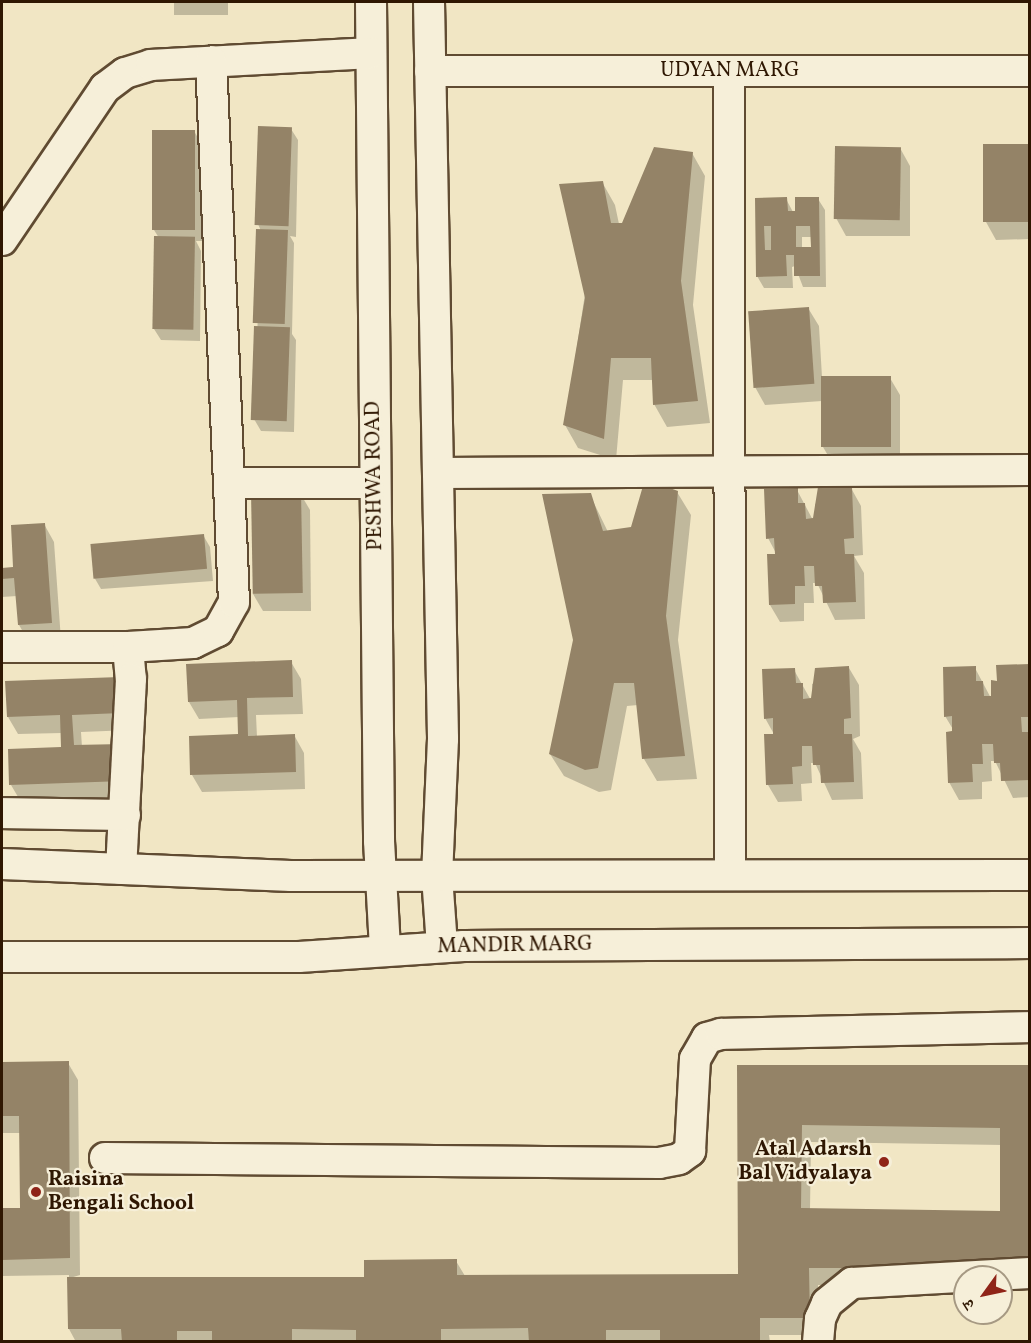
<!DOCTYPE html>
<meta charset="utf-8">
<style>
body{margin:0}
#map{position:relative;width:1031px;height:1343px;overflow:hidden;background:#f1e6c4;font-family:Vollkorn,"Noto Serif Devanagari",serif}
div>[style]{position:absolute}
.shadow>*{inset:0;background:#0003;transform-origin:0 0}
.building>*{inset:0;background:#948367;transform-origin:0 0}
.roads{filter:drop-shadow(2px 0 #604b32) drop-shadow(-2px 0 #604b32) drop-shadow(0 2px #604b32) drop-shadow(0 -2px #604b32)}
.minor>*{height:30px;margin:-15px;padding:0 15px;transform-origin:15px;border-radius:15px;background:#f6efd9}
.dots>*{width:16px;height:16px;translate:-50% -50%;box-sizing:border-box;border:3px solid #f6efd9;border-radius:50%}
span{translate:-50% -50%;white-space:nowrap;text-align:center;line-height:1.15;-webkit-text-stroke:4.5px #f6efd9;paint-order:stroke}
.street-label{font-size:21px;color:#2f1702}
.poi-label{font-size:21px;color:#2f1702;font-weight:700}
.right{translate:-100% -50%;text-align:right}
.left{translate:0 -50%;text-align:left}
.frame{position:absolute;inset:0;border:3px solid #2f1702;pointer-events:none}
.north{position:absolute;left:953px;top:1265px;width:60px;height:60px;box-sizing:border-box;background:#f6efd9;border:2px solid #a69983;border-radius:50%;rotate:237deg;font-size:16px;font-weight:700;line-height:24px;text-align:center;color:#2f1702}
.north::after{content:'';display:block;margin:auto;width:21px;height:27px;background:#8f2418;clip-path:polygon(50% 0,100% 100%,50% 72%,0 100%)}
</style>
<div id="map">
<div class="shadow">
<i style="left:174px;top:2px;width:54px;height:13px"></i>
<i style="clip-path:polygon(291px 129px,298px 140px,296px 237px,290px 236px,294px 243px,292px 334px,296px 340px,294px 432px,261px 431px,254px 419px,261px 231px,258px 224px)"></i>
<i style="clip-path:polygon(194px 131px,201px 143px,202px 241px,196px 241px,201px 251px,200px 341px,161px 340px,154px 329px,159px 238px,154px 230px)"></i>
<i style="clip-path:polygon(1030px 145px,1030px 239px,996px 240px,986px 222px)"></i>
<i style="clip-path:polygon(900px 148px,910px 166px,910px 236px,846px 236px,836px 218px)"></i>
<i style="clip-path:polygon(692px 153px,705px 176px,693px 305px,710px 423px,667px 427px,654px 404px,653px 380px,623px 380px,616px 460px,578px 448px,565px 425px,602px 182px,615px 205px,619px 224px,623px 224px)"></i>
<i style="clip-path:polygon(evenodd,756px 199px,786px 199px,793px 212px,818px 199px,825px 210px,826px 287px,803px 287px,795px 266px,792px 267px,793px 288px,764px 288px,757px 276px,756px 199px,802px 237px,812px 237px,812px 248px,802px 249px,802px 237px)"></i>
<i style="clip-path:polygon(808px 308px,819px 326px,822px 377px,890px 378px,900px 395px,900px 464px,833px 464px,823px 447px,822px 401px,765px 405px,755px 387px)"></i>
<i style="clip-path:polygon(851px 488px,861px 506px,863px 555px,854px 556px,864px 573px,865px 619px,835px 620px,817px 583px,813px 583px,814px 603px,804px 603px,804px 621px,780px 622px,770px 605px,777px 555px,768px 538px,797px 490px,815px 524px,815px 504px)"></i>
<i style="clip-path:polygon(677px 492px,691px 515px,678px 640px,697px 779px,657px 781px,644px 759px,638px 705px,627px 706px,611px 790px,599px 792px,564px 776px,550px 754px,574px 640px,590px 495px,608px 532px,632px 528px)"></i>
<i style="clip-path:polygon(300px 493px,310px 510px,311px 611px,263px 611px,253px 594px)"></i>
<i style="clip-path:polygon(44px 524px,54px 542px,61px 640px,29px 642px,19px 625px,17px 596px,2px 597px,2px 569px,15px 569px)"></i>
<i style="clip-path:polygon(203px 535px,210px 547px,213px 581px,101px 589px,94px 577px)"></i>
<i style="clip-path:polygon(291px 662px,301px 679px,303px 714px,256px 715px,257px 737px,294px 735px,304px 753px,305px 789px,202px 792px,192px 775px,240px 736px,239px 717px,199px 719px,189px 702px)"></i>
<i style="clip-path:polygon(1030px 667px,1030px 797px,1013px 798px,995px 761px,991px 761px,992px 781px,982px 782px,982px 799px,959px 800px,949px 782px,954px 731px,945px 716px,975px 668px,993px 702px,998px 682px)"></i>
<i style="clip-path:polygon(849px 668px,859px 685px,860px 736px,853px 739px,861px 753px,863px 799px,832px 800px,815px 763px,811px 763px,812px 783px,801px 784px,802px 801px,778px 802px,768px 785px,775px 736px,765px 718px,794px 670px,813px 704px,812px 684px)"></i>
<i style="clip-path:polygon(119px 678px,131px 730px,81px 732px,82px 747px,133px 798px,21px 802px,11px 785px,62px 749px,62px 733px,18px 734px,8px 717px)"></i>
<i style="clip-path:polygon(evenodd,2px 1063px,68px 1063px,78px 1080px,80px 1275px,70px 1278px,366px 1278px,456px 1261px,465px 1276px,740px 1276px,739px 1067px,1030px 1067px,1030px 1285px,818px 1285px,819px 1335px,769px 1335px,770px 1342px,76px 1342px,69px 1329px,69px 1275px,2px 1276px,2px 1209px,21px 1209px,21px 1133px,2px 1133px,2px 1063px,811px 1142px,1002px 1145px,1001px 1213px,810px 1210px,811px 1142px)"></i>
</div>
<div class="building">
<i style="left:258px;top:126px;width:34px;height:99px;rotate:2deg"></i>
<i style="left:152px;top:130px;width:43px;height:100px"></i>
<i style="left:1030px;top:144px;width:78px;height:47px;rotate:90deg"></i>
<i style="left:835px;top:146px;width:66px;height:73px;rotate:1deg"></i>
<i style="clip-path:polygon(654px 147px,693px 152px,681px 281px,698px 401px,653px 405px,651px 358px,611px 358px,604px 439px,563px 425px,585px 298px,559px 184px,603px 181px,611px 223px,622px 223px)"></i>
<i style="clip-path:polygon(evenodd,787px 197px,788px 211px,795px 211px,795px 197px,819px 197px,820px 276px,794px 276px,794px 255px,786px 255px,787px 276px,756px 277px,755px 198px,787px 197px,764px 226px,771px 226px,771px 250px,765px 250px,764px 226px,787px 197px,796px 226px,810px 226px,811px 247px,796px 247px,796px 226px)"></i>
<i style="left:256px;top:229px;width:32px;height:94px;rotate:2deg"></i>
<i style="left:154px;top:236px;width:41px;height:93px;rotate:1deg"></i>
<i style="left:809px;top:307px;width:77px;height:61px;rotate:86deg"></i>
<i style="left:254px;top:326px;width:36px;height:94px;rotate:2deg"></i>
<i style="left:821px;top:376px;width:70px;height:71px"></i>
<i style="clip-path:polygon(645px 479px,678px 491px,666px 616px,685px 756px,642px 759px,634px 683px,614px 683px,598px 768px,585px 770px,549px 754px,573px 640px,542px 494px,591px 493px,603px 531px,631px 527px)"></i>
<i style="clip-path:polygon(818px 487px,852px 487px,854px 538px,844px 539px,845px 554px,854px 554px,856px 602px,823px 603px,822px 586px,815px 586px,814px 566px,804px 566px,805px 586px,795px 586px,795px 604px,769px 605px,767px 554px,775px 554px,774px 538px,766px 539px,764px 489px,798px 488px,798px 503px,805px 503px,806px 519px,813px 518px)"></i>
<i style="left:301px;top:491px;width:102px;height:50px;rotate:89deg"></i>
<i style="clip-path:polygon(45px 523px,52px 623px,18px 625px,14px 578px,2px 579px,2px 568px,13px 567px,11px 525px)"></i>
<i style="left:204px;top:534px;width:35px;height:114px;rotate:85deg"></i>
<i style="clip-path:polygon(292px 660px,293px 697px,247px 698px,248px 736px,295px 734px,296px 772px,190px 775px,189px 736px,238px 734px,237px 700px,188px 702px,186px 664px)"></i>
<i style="clip-path:polygon(1030px 664px,1030px 717px,1021px 717px,1022px 732px,1030px 732px,1030px 780px,1001px 781px,1000px 763px,994px 763px,993px 744px,982px 744px,983px 764px,972px 764px,973px 782px,948px 783px,946px 732px,952px 731px,952px 716px,944px 717px,943px 667px,976px 666px,976px 681px,983px 681px,984px 696px,991px 696px,991px 680px,997px 681px,996px 665px)"></i>
<i style="clip-path:polygon(849px 666px,851px 718px,844px 719px,844px 734px,852px 734px,854px 782px,821px 783px,820px 765px,813px 765px,812px 746px,802px 746px,802px 766px,792px 767px,793px 784px,766px 785px,764px 734px,773px 734px,773px 718px,764px 719px,762px 669px,795px 668px,796px 683px,803px 683px,803px 699px,811px 698px,815px 668px)"></i>
<i style="clip-path:polygon(120px 677px,121px 713px,72px 715px,74px 745px,123px 744px,124px 781px,9px 785px,8px 749px,61px 747px,60px 715px,7px 717px,5px 681px)"></i>
<i style="clip-path:polygon(69px 1061px,70px 1258px,2px 1260px,2px 1208px,20px 1208px,19px 1116px,2px 1116px,2px 1062px)"></i>
<i style="clip-path:polygon(evenodd,737px 1065px,1030px 1065px,1030px 1268px,809px 1268px,810px 1318px,760px 1318px,760px 1342px,660px 1342px,660px 1330px,606px 1330px,606px 1342px,529px 1342px,528px 1328px,441px 1329px,441px 1342px,356px 1342px,356px 1330px,292px 1329px,292px 1342px,212px 1342px,212px 1331px,177px 1331px,177px 1342px,122px 1342px,121px 1329px,68px 1329px,67px 1277px,364px 1277px,364px 1260px,457px 1259px,457px 1275px,738px 1274px,737px 1065px,802px 1125px,1000px 1128px,1000px 1211px,801px 1208px,802px 1125px)"></i>
</div>
<div class="roads">
<div class="minor">
<i style="left:371px;top:2px;width:839px;rotate:89.45deg"></i>
<i style="left:379px;top:841px;width:108px;rotate:86.8deg"></i>
<i style="left:429px;top:2px;width:737px;rotate:88.91deg"></i>
<i style="left:443px;top:739px;width:137px;rotate:92.5deg"></i>
<i style="left:437px;top:876px;width:70px;rotate:85.9deg"></i>
<i style="left:430px;top:71px;width:600px"></i>
<i style="left:729px;top:71px;width:804px;rotate:89.93deg"></i>
<i style="left:2px;top:240px;width:184px;rotate:-55.9deg"></i>
<i style="left:105px;top:88px;width:25px;rotate:-37deg"></i>
<i style="left:125px;top:73px;width:27px;rotate:-17deg"></i>
<i style="left:151px;top:65px;width:220px;rotate:-3.1deg"></i>
<i style="left:438px;top:473px;width:592px;rotate:-0.29deg"></i>
<i style="left:229px;top:483px;width:146px"></i>
<i style="left:2px;top:647px;width:126px"></i>
<i style="left:128px;top:647px;width:32px;rotate:85deg"></i>
<i style="left:131px;top:679px;width:190px;rotate:93deg"></i>
<i style="left:128px;top:647px;width:65px;rotate:-3.5deg"></i>
<i style="left:193px;top:643px;width:28px;rotate:-26deg"></i>
<i style="left:218px;top:631px;width:33px;rotate:-61deg"></i>
<i style="left:234px;top:602px;width:541px;rotate:-92.43deg"></i>
<i style="left:2px;top:813px;width:123px;rotate:0.9deg"></i>
<i style="left:2px;top:864px;width:289px;rotate:2.4deg"></i>
<i style="left:291px;top:876px;width:739px;rotate:-0.08deg"></i>
<i style="left:2px;top:957px;width:297px"></i>
<i style="left:299px;top:957px;width:165px;rotate:-3.8deg"></i>
<i style="left:464px;top:946px;width:566px;rotate:-0.3deg"></i>
<i style="left:105px;top:1158px;width:554px;rotate:0.52deg"></i>
<i style="left:659px;top:1163px;width:20px;rotate:-11deg"></i>
<i style="left:679px;top:1159px;width:14px;rotate:-36deg"></i>
<i style="left:690px;top:1151px;width:92px;rotate:-86.9deg"></i>
<i style="left:695px;top:1059px;width:24px;rotate:-60deg"></i>
<i style="left:707px;top:1038px;width:15px;rotate:-16deg"></i>
<i style="left:721px;top:1034px;width:309px;rotate:-1.3deg"></i>
<i style="left:818px;top:1342px;width:23px;rotate:-85deg"></i>
<i style="left:820px;top:1319px;width:17px;rotate:-66deg"></i>
<i style="left:827px;top:1303px;width:32px;rotate:-39deg"></i>
<i style="left:852px;top:1283px;width:178px;rotate:-3.2deg"></i>
</div>
</div>
<div class="dots">
<i style="left:884px;top:1162px;background:#8f2418"></i>
<i style="left:36px;top:1192px;background:#8f2418"></i>
</div>
<div class="street-label">
<span style="left:730px;top:71px">UDYAN MARG</span>
<span style="left:375px;top:476px;rotate:-91deg">PESHWA ROAD</span>
<span style="left:515px;top:946px;rotate:-1deg">MANDIR MARG</span>
</div>
<div class="poi-label">
<span class="right" style="left:872px;top:1162px">Atal Adarsh<br>Bal Vidyalaya</span>
<span class="left" style="left:48px;top:1192px">Raisina<br>Bengali School</span>
</div>
<div class="frame"></div>
<div class="north">उ</div>
</div>
